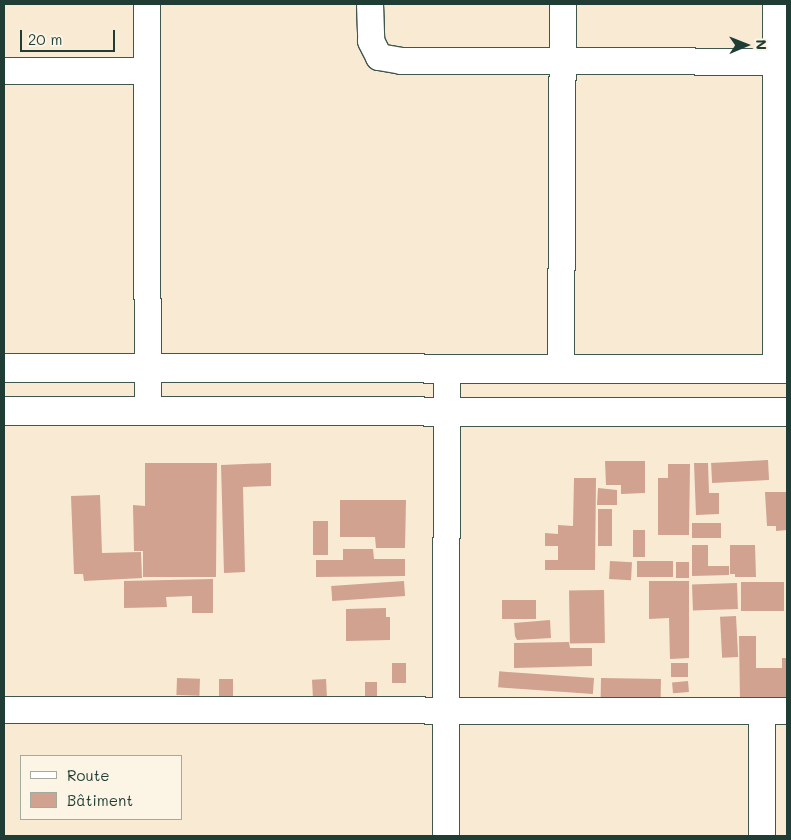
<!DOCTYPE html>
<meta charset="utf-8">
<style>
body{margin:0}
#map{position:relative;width:791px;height:840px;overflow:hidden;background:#f9ead4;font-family:Mali,sans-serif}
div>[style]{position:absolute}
.building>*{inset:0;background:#d0a28f;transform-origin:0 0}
.roads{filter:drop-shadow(1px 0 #40574c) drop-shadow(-1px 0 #40574c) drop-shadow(0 1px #40574c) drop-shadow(0 -1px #40574c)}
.street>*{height:26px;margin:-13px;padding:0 13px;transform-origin:13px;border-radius:13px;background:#fff}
.secondary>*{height:28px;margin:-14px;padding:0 14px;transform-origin:14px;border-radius:14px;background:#fff}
span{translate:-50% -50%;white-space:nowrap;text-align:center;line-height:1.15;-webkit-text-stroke:4px #fcf5e5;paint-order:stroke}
.frame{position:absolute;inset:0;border:5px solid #1f3d34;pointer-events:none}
.legend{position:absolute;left:20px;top:755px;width:162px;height:65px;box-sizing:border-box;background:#fcf5e5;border:1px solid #a4ab9e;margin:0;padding:6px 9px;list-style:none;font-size:15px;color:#1f3d34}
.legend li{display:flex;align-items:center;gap:10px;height:25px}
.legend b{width:25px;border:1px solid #a4ab9e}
.north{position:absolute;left:721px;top:20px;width:50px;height:50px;-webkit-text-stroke:4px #fcf5e5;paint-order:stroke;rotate:89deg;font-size:14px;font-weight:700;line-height:20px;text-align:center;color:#1f3d34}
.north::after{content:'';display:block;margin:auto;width:18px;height:22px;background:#1f3d34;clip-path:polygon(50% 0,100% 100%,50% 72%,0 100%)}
.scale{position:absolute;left:20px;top:30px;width:95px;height:22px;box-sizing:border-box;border:2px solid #1f3d34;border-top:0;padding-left:6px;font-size:15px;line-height:18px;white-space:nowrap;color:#1f3d34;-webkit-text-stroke:4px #fcf5e5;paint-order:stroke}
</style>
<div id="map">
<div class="building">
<i style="left:768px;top:460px;width:20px;height:57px;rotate:87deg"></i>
<i style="clip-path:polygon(605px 461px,645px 461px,645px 493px,621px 494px,621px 485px,606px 485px)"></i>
<i style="clip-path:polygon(145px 463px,217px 463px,216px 577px,143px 577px,143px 551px,134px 551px,133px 505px,145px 506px)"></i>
<i style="clip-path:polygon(271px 463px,271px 486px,243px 487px,245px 572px,224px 573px,221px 465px)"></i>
<i style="clip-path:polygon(694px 463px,708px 463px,709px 493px,719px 493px,719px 514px,696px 515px)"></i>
<i style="clip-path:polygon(668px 464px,690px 464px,689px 535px,658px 535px,658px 478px,668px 478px)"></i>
<i style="clip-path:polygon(574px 478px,596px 478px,595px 570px,545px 570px,545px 560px,558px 560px,558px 546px,545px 546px,545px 533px,558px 534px,558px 525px,573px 526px)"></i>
<i style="clip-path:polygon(598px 488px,617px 490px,617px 505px,597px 505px)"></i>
<i style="clip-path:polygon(765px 492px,786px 492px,787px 530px,776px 531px,776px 526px,767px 526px)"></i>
<i style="clip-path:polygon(100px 495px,102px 553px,141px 552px,142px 578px,84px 581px,83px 574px,74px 574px,71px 496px)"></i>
<i style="clip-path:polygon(340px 500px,406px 500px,405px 548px,376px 548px,375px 537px,340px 537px)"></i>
<i style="left:598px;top:509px;width:14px;height:37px"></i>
<i style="left:313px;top:521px;width:15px;height:34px"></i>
<i style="left:721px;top:523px;width:15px;height:29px;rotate:90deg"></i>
<i style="left:645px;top:530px;width:27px;height:12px;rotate:90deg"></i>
<i style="clip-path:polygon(692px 545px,708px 545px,708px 566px,729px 566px,729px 575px,692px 576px)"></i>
<i style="clip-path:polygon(730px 545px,755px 545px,756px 577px,735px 577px,735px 574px,730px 574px)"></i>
<i style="clip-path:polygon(343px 549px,373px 549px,374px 559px,405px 559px,405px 576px,316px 577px,316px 560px,343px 560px)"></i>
<i style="left:610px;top:561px;width:22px;height:18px;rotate:3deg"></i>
<i style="left:637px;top:561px;width:36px;height:16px"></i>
<i style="left:676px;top:562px;width:13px;height:16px"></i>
<i style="clip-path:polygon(213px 579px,213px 613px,192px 613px,192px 596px,166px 597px,167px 607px,124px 608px,124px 581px)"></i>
<i style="left:404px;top:581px;width:15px;height:73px;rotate:86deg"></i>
<i style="clip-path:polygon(649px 581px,689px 581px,689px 658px,670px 659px,669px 618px,649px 619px)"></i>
<i style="left:741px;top:582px;width:43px;height:29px"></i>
<i style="left:737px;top:583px;width:26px;height:45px;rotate:88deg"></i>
<i style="left:604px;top:590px;width:53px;height:35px;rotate:89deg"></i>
<i style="left:536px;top:600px;width:19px;height:34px;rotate:90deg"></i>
<i style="clip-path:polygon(386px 608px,386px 617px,390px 617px,390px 640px,346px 641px,346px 609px)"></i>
<i style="left:736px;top:616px;width:41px;height:16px;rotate:87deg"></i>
<i style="clip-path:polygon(550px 620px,551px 638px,517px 640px,515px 636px,514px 623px)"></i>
<i style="clip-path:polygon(739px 636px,756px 636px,756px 668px,782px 668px,782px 658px,787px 658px,787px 700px,740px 701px)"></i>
<i style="clip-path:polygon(569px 642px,570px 648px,592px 648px,592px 666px,514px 668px,514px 643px)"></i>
<i style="left:392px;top:663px;width:14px;height:20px"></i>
<i style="left:688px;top:663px;width:14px;height:17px;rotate:90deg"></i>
<i style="left:177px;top:678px;width:23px;height:17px;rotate:2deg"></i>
<i style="left:594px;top:678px;width:16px;height:95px;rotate:94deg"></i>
<i style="left:601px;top:678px;width:60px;height:19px;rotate:1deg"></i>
<i style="left:219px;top:679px;width:14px;height:30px"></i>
<i style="left:326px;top:679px;width:18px;height:14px;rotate:87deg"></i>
<i style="left:688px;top:681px;width:11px;height:16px;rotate:85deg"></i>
<i style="left:365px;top:682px;width:12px;height:18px"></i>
</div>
<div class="roads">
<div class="street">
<i style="left:147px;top:4px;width:407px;rotate:89.9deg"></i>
<i style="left:370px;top:4px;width:37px;rotate:88deg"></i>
<i style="left:371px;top:41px;width:18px;rotate:63deg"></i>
<i style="left:379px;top:57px;width:22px;rotate:10deg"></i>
<i style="left:401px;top:61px;width:386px;rotate:0.1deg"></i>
<i style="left:4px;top:71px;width:143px"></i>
<i style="left:561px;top:369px;width:365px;rotate:-89.7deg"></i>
<i style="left:776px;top:369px;width:365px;rotate:-90deg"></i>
<i style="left:4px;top:710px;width:783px;rotate:0.07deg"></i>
<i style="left:762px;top:711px;width:125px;rotate:90deg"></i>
<i style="left:446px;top:836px;width:467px;rotate:-89.9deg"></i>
</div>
<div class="secondary">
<i style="left:4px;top:368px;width:783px;rotate:0.07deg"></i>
<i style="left:4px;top:411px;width:783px;rotate:0.07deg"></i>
</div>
</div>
<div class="frame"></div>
<ul class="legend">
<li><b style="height:6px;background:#fff"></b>Route</li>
<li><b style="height:14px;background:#d0a28f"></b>Bâtiment</li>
</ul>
<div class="north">N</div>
<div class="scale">20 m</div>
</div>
